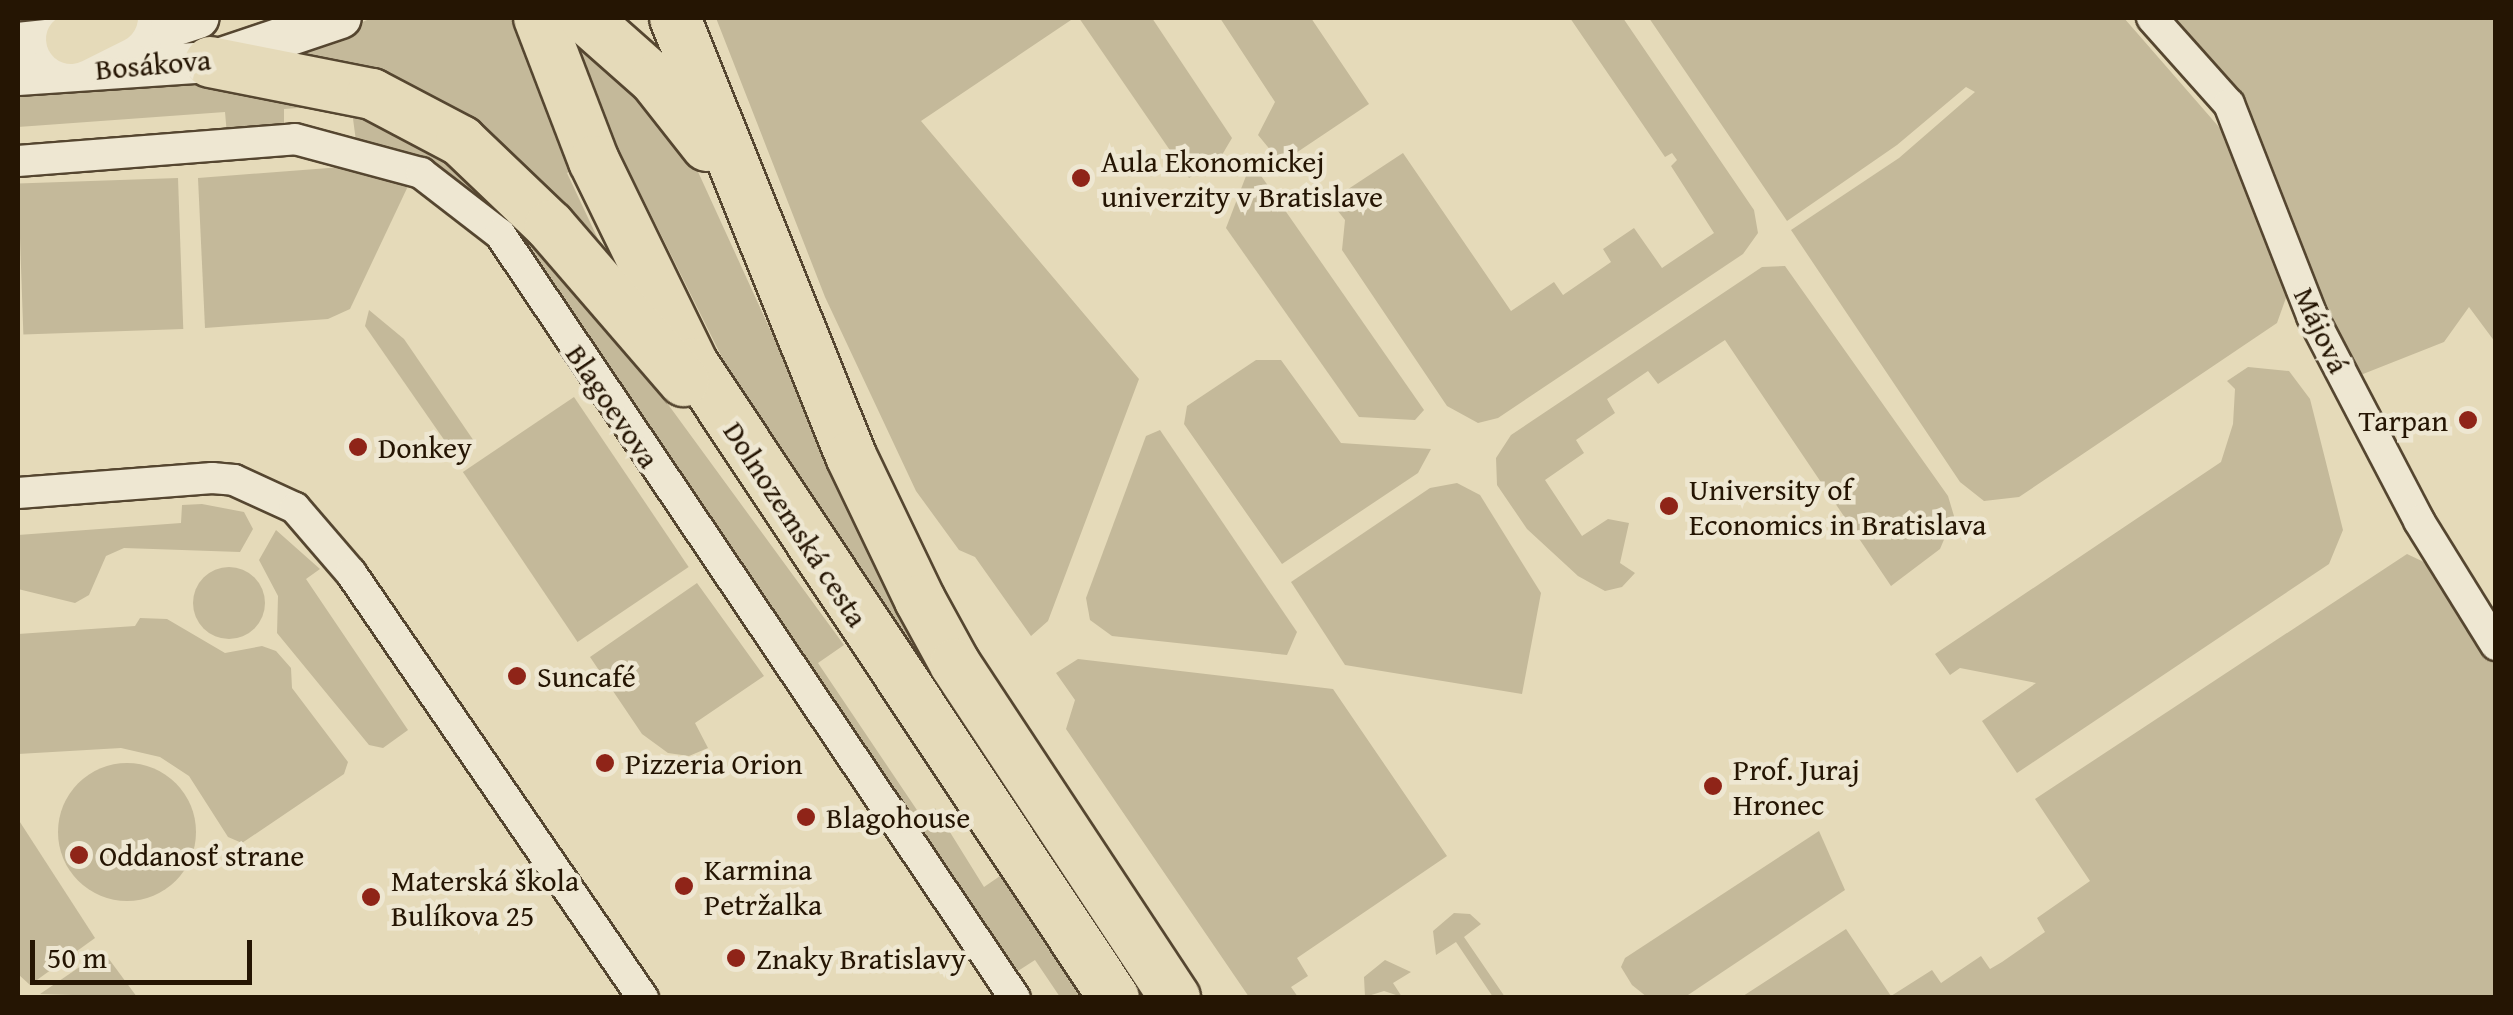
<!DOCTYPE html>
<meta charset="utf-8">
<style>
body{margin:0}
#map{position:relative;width:2513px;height:1015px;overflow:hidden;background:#e5dab9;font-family:"Gentium Book Plus",serif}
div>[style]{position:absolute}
.green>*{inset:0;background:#c4b99a;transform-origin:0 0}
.round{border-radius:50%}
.roads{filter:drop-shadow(2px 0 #554630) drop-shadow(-2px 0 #554630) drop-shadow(0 2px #554630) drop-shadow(0 -2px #554630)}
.minor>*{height:30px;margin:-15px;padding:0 15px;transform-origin:15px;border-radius:15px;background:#eee7d2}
.tertiary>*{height:40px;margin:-20px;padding:0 20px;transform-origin:20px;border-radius:20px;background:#eee7d2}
.primary>*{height:50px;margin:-25px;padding:0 25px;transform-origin:25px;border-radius:25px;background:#e5dab9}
.dots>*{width:28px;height:28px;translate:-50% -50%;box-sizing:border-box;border:5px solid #eee7d2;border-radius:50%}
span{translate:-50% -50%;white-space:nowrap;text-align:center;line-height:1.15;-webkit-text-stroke:9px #eee7d2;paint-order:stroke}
.street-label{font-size:30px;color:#251503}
.poi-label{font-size:30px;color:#251503}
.left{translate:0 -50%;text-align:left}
.right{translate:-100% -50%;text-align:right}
.frame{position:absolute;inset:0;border:20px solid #251503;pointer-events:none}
.scale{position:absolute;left:30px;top:940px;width:222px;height:45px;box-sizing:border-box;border:5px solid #251503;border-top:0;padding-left:12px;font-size:30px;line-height:35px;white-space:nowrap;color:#251503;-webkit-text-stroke:8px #eee7d2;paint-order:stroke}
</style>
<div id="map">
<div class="green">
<i style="clip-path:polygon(372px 18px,572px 18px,678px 128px,923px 664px,758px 430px,619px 150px,567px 173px,637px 322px,526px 184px,268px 61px)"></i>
<i style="clip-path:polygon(716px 18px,1074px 18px,921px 121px,1139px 379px,1048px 621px,1031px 636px,975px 557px,959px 550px,916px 491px,825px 297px)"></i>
<i style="clip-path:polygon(1079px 18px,1152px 18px,1232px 138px,1219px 160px,1189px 178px)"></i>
<i style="clip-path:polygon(1220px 18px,1311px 18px,1369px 104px,1281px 163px,1258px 135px,1275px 102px)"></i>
<i style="clip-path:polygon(1570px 18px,1623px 18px,1754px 210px,1758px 233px,1743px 254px,1498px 418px,1478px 423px,1447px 406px,1342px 250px,1345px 220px,1330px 201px,1403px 153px,1511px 311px,1554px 282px,1563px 295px,1598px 271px,1611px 262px,1603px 249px,1634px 228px,1662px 268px,1714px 233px,1671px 166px,1677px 160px,1672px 153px,1665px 157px)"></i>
<i style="clip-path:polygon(1649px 18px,2124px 18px,2232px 142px,2287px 295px,2277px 323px,2019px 497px,1984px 501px,1960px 482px,1791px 230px,1899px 158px,1975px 92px,1966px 87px,1897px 145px,1787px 221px)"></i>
<i style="clip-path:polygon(2175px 18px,2495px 18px,2495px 342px,2469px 307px,2444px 342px,2358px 376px,2298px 250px,2239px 90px)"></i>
<i style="clip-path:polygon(254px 78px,372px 105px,452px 148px,534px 221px,844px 645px,818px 663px,921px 816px,935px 808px,984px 887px,1000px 876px,1080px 997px,1060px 997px,1035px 960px,1015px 973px,514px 235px,473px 192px,430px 164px,356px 141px,351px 104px,284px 109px,284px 131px,227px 135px,225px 112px,18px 127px,18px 90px)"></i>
<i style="clip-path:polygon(355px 166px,409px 184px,350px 309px,328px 319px,205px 328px,198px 178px)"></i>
<i style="clip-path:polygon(1257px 170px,1424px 410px,1415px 420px,1359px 417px,1226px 228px,1246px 176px)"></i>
<i style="left:178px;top:178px;width:151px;height:160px;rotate:88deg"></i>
<i style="clip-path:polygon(1785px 266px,1948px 496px,1954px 516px,1940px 549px,1891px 586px,1725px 340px,1658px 384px,1648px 371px,1607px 399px,1615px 413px,1576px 440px,1584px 453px,1545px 480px,1582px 536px,1608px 519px,1629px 523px,1620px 563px,1635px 573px,1622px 587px,1605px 591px,1578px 576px,1527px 529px,1497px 485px,1496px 458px,1511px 435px,1762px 267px)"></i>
<i style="clip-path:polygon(369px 310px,404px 339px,476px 444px,456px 457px,365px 326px)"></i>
<i style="clip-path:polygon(1256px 360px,1281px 360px,1341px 443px,1431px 449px,1418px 473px,1282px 564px,1184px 424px,1187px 406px)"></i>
<i style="clip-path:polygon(2248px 367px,2289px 371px,2310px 399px,2343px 530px,2329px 564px,2017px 773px,1982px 721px,2036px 683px,1960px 668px,1950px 675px,1935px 654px,2221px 462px,2233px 424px,2235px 389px,2227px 381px)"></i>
<i style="left:574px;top:397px;width:205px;height:134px;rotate:56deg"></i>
<i style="clip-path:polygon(1160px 430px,1297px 632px,1287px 655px,1112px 636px,1090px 620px,1086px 598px,1146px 436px)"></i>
<i style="clip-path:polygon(1457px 483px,1480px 495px,1541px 593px,1522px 694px,1345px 665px,1291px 582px,1430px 488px)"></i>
<i style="clip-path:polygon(202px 504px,244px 512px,253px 529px,240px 552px,124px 548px,106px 556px,89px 595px,75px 603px,18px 589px,18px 535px,181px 523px,182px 505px)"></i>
<i style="clip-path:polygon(276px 530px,320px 569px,306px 579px,408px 730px,383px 748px,369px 745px,277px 633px,278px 596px,259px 560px)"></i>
<i style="clip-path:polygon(2407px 554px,2443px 571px,2495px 662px,2495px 997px,1740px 998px,1846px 929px,1891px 996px,1932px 970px,1941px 983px,1981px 956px,1990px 969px,2002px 962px,2045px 932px,2037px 918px,2090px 881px,2035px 799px)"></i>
<i class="round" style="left:193px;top:567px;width:72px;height:72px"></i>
<i style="clip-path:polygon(697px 583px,764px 676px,695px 723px,708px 748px,689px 756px,668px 753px,642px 734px,590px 657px)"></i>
<i style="clip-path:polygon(140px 618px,167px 619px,225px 653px,262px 646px,276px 651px,291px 668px,292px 688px,348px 762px,344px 774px,242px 843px,228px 837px,189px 776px,160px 757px,121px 748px,18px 754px,18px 634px,135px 626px)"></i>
<i style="clip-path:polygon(1078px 659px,1333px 689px,1447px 856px,1297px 958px,1308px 976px,1291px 987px,1298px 997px,1249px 997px,1066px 729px,1075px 700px,1056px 673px)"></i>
<i class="round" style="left:58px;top:763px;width:138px;height:138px"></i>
<i style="clip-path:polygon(18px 819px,95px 938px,30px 985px,18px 974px)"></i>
<i style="clip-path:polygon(1819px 831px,1845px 890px,1685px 997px,1647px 997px,1632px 985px,1621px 967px,1625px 958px)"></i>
<i style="clip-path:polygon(1454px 913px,1470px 914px,1481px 924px,1464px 937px,1505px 997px,1493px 997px,1456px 942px,1436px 955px,1433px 931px)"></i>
<i style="clip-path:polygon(103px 951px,137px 997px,40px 994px)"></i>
<i style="clip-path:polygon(1385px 960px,1411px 972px,1393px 983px,1402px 997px,1384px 991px,1365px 997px,1364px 977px)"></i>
</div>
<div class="roads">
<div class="minor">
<i style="left:2152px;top:18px;width:115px;rotate:48.2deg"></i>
<i style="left:2229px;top:104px;width:228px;rotate:68.6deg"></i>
<i style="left:2312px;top:316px;width:231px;rotate:62.4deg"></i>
<i style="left:2419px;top:521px;width:146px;rotate:58.2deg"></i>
<i style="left:18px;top:161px;width:278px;rotate:-4.5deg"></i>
<i style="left:295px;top:139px;width:131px;rotate:15.1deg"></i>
<i style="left:421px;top:173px;width:100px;rotate:37.7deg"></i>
<i style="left:500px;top:234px;width:921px;rotate:56.02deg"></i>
<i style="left:18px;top:493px;width:195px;rotate:-4.4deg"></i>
<i style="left:212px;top:478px;width:22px;rotate:5deg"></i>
<i style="left:234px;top:480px;width:67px;rotate:24.7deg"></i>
<i style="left:295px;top:508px;width:86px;rotate:49.3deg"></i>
<i style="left:351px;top:573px;width:516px;rotate:55.51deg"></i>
</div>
<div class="tertiary">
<i style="left:18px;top:43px;width:154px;rotate:-6deg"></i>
<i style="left:171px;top:27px;width:29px;rotate:-18deg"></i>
<i style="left:18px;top:75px;width:192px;rotate:-3.9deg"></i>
<i style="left:210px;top:62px;width:138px;rotate:-18.6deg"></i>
</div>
<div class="primary">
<i style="left:539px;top:18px;width:153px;rotate:69deg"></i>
<i style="left:594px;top:161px;width:226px;rotate:64deg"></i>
<i style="left:693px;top:364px;width:761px;rotate:56.41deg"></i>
<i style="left:585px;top:18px;width:94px;rotate:41.5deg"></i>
<i style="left:655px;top:80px;width:84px;rotate:51.8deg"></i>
<i style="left:675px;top:18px;width:472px;rotate:68.1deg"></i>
<i style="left:851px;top:456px;width:160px;rotate:64.4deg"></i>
<i style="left:920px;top:600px;width:73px;rotate:61.3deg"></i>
<i style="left:955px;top:664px;width:400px;rotate:56.6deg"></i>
<i style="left:71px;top:39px;width:47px;rotate:-26.6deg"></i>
<i style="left:210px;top:62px;width:165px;rotate:11.2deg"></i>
<i style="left:372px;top:94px;width:101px;rotate:27.8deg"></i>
<i style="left:461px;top:141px;width:123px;rotate:43.7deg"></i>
<i style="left:550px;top:226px;width:205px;rotate:49.2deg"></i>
</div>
</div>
<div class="dots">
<i style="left:1081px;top:178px;background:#8f2418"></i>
<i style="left:2468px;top:420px;background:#8f2418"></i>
<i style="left:358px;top:447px;background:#8f2418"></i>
<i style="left:1669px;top:506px;background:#8f2418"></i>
<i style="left:517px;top:676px;background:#8f2418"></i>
<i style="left:605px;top:763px;background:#8f2418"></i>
<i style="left:1713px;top:786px;background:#8f2418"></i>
<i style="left:806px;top:817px;background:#8f2418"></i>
<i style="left:79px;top:855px;background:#8f2418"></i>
<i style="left:684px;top:886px;background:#8f2418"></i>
<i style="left:371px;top:897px;background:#8f2418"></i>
<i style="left:736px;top:958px;background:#8f2418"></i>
</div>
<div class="street-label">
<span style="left:153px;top:64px;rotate:-5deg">Bosákova</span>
<span style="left:2322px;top:330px;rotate:65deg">Májová</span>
<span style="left:613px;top:406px;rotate:56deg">Blagoevova</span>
<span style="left:796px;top:524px;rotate:57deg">Dolnozemská cesta</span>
</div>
<div class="poi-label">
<span class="left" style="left:1101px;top:178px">Aula Ekonomickej<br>univerzity v Bratislave</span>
<span class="right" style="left:2448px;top:420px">Tarpan</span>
<span class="left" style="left:378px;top:447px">Donkey</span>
<span class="left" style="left:1689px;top:506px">University of<br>Economics in Bratislava</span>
<span class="left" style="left:537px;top:676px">Suncafé</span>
<span class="left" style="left:625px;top:763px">Pizzeria Orion</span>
<span class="left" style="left:1733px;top:786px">Prof. Juraj<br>Hronec</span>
<span class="left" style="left:826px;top:817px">Blagohouse</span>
<span class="left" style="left:99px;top:855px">Oddanosť strane</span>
<span class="left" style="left:704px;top:886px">Karmina<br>Petržalka</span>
<span class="left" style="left:391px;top:897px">Materská škola<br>Bulíkova 25</span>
<span class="left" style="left:756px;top:958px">Znaky Bratislavy</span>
</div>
<div class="frame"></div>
<div class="scale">50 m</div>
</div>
